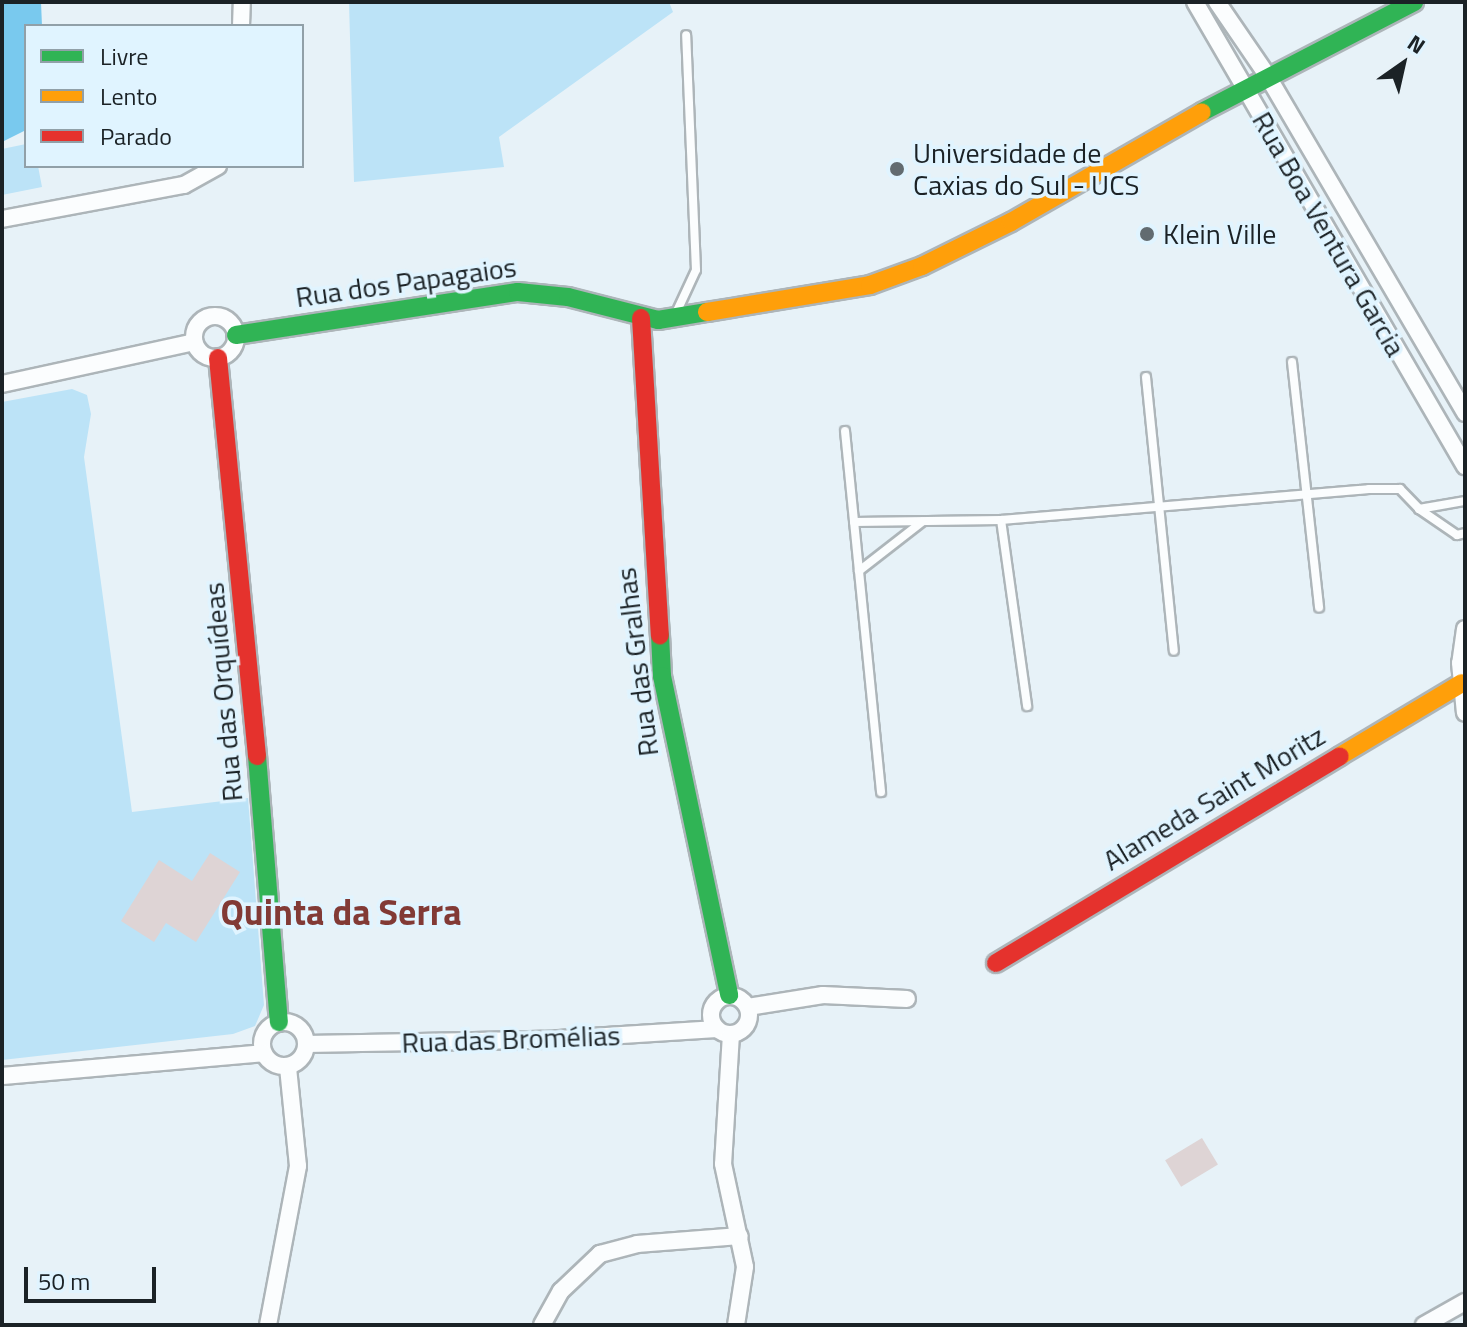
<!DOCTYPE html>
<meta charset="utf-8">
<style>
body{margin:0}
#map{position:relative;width:1467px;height:1327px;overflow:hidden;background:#e7f2f8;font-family:"Titillium Web",sans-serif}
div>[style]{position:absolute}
.green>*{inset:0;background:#bce3f7}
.water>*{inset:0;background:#79c9ee}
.building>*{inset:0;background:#ded4d5;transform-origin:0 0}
.roads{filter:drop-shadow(2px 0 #adb5b9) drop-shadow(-2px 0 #adb5b9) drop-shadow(0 2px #adb5b9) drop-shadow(0 -2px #adb5b9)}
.lane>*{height:8px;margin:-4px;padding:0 4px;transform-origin:4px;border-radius:4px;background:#fbfdfe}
.street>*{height:16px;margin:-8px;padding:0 8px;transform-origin:8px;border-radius:8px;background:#fbfdfe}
.street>.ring{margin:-8px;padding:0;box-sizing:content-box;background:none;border:16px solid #fbfdfe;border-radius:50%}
.fast>*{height:18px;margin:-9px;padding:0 9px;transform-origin:9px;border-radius:9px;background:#30b455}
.slow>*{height:18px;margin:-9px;padding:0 9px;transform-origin:9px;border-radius:9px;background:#ff9f0a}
.jam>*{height:18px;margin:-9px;padding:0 9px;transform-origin:9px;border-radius:9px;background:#e5322d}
.dots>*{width:22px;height:22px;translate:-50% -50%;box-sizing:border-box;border:4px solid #e0f4ff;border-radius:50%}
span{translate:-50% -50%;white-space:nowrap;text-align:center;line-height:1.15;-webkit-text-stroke:7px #e0f4ff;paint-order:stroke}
.poi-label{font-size:28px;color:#1b2226}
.left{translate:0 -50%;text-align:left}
.street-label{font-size:28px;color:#1b2226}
.district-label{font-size:36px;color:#823a35;font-weight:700}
.frame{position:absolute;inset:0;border:4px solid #1b2226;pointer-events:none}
.legend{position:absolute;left:24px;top:24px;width:280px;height:144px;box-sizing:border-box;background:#e0f4ff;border:2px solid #91a0a8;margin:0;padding:10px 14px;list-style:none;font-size:24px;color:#1b2226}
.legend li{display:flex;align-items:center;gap:16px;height:40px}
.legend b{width:40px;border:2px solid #91a0a8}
.north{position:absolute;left:1363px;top:24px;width:80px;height:80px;-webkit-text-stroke:6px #e0f4ff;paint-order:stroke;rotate:34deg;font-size:22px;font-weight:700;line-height:32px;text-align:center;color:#1b2226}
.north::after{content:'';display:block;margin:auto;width:28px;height:36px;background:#1b2226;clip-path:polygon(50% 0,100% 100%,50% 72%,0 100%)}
.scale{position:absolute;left:24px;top:1267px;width:132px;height:36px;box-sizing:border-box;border:4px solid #1b2226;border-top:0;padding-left:10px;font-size:24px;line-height:28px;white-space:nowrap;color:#1b2226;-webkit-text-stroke:6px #e0f4ff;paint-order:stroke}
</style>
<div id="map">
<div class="green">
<i style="clip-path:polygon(349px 2px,669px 2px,673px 12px,499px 137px,504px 167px,354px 182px)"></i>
<i style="clip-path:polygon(26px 144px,26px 166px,38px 166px,42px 187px,2px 195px,2px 149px)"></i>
<i style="clip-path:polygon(72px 389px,87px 395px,91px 414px,84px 457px,132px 812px,248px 798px,264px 1005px,255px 1026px,233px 1034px,2px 1060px,2px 402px)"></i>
</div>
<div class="water">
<i style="clip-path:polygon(2px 2px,41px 2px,42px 26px,26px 26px,26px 130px,2px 142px)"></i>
</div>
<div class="building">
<i style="clip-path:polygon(210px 853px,240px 872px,196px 942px,166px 923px,154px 942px,121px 921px,159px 860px,192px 881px)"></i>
<i style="left:1202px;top:1138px;width:31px;height:43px;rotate:59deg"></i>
</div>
<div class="roads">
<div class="lane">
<i style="left:677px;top:311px;width:45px;rotate:-65.1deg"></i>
<i style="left:696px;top:270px;width:235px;rotate:-92.4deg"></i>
<i style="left:1292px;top:362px;width:247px;rotate:83.7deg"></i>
<i style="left:1146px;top:377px;width:275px;rotate:84.2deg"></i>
<i style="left:845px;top:431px;width:363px;rotate:84.3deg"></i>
<i style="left:1419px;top:509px;width:46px;rotate:34.4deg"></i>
<i style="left:1457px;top:535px;width:8px;rotate:-14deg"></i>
<i style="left:1001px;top:520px;width:188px;rotate:82deg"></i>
<i style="left:854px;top:522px;width:147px;rotate:-0.8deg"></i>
<i style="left:1001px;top:520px;width:369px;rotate:-4.8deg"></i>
<i style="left:1369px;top:489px;width:31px"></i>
<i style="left:1400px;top:489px;width:28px;rotate:46deg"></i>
<i style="left:1419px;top:509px;width:47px;rotate:-9.9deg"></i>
<i style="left:859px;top:571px;width:80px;rotate:-37.9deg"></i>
</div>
<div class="street">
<i style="left:1195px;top:2px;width:537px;rotate:59.81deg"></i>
<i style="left:1217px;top:2px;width:88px;rotate:55.6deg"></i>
<i style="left:1267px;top:75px;width:392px;rotate:59.6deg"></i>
<i style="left:241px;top:26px;width:24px;rotate:-88deg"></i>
<i style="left:2px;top:219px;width:185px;rotate:-10.6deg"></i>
<i style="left:184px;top:185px;width:39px;rotate:-29deg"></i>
<i class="ring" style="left:194px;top:316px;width:26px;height:26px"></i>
<i style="left:2px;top:384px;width:197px;rotate:-12.3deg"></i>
<i style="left:1465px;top:629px;width:34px;rotate:98deg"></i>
<i style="left:1460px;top:663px;width:50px;rotate:84.3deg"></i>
<i class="ring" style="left:711px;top:996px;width:22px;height:22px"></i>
<i style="left:748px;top:1007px;width:76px;rotate:-9.1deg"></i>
<i style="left:823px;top:995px;width:84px;rotate:2.7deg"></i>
<i class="ring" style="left:262px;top:1022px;width:28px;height:28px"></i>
<i style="left:731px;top:1034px;width:130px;rotate:93.5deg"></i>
<i style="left:723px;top:1164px;width:105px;rotate:77.9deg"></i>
<i style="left:745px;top:1267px;width:59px;rotate:98.8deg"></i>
<i style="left:306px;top:1044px;width:237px;rotate:-1deg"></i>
<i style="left:543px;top:1040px;width:174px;rotate:-3.6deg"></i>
<i style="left:2px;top:1076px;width:262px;rotate:-5deg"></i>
<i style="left:268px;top:1325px;width:162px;rotate:-79.3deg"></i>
<i style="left:298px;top:1166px;width:100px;rotate:-95.8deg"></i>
<i style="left:542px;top:1325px;width:39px;rotate:-61deg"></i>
<i style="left:561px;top:1291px;width:54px;rotate:-43.5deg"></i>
<i style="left:600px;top:1254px;width:38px;rotate:-15deg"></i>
<i style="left:637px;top:1244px;width:103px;rotate:-4.4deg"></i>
<i style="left:1424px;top:1325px;width:47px;rotate:-29.3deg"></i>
</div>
<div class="fast">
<i style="left:1202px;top:112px;width:239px;rotate:-27.4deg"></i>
<i style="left:236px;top:335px;width:285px;rotate:-8.7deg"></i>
<i style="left:518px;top:292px;width:50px;rotate:5.7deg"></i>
<i style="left:568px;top:297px;width:93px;rotate:14.3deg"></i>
<i style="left:658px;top:320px;width:50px;rotate:-9.3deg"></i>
<i style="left:660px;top:635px;width:41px;rotate:87.2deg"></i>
<i style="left:662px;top:676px;width:326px;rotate:78.1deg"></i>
<i style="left:257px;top:756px;width:267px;rotate:85.3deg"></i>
</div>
<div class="slow">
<i style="left:707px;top:312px;width:165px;rotate:-9.4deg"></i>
<i style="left:870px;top:285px;width:55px;rotate:-20.1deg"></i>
<i style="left:922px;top:266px;width:99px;rotate:-26.3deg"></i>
<i style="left:1011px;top:222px;width:220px;rotate:-29.9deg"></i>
<i style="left:1340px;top:756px;width:142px;rotate:-30.9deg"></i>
</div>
<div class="jam">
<i style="left:641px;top:318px;width:318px;rotate:86.6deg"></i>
<i style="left:218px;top:358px;width:400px;rotate:84.4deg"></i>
<i style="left:996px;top:963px;width:401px;rotate:-31deg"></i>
</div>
</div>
<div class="dots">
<i style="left:897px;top:169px;background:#626b70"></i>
<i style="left:1147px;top:234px;background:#626b70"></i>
</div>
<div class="poi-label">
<span class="left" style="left:913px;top:169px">Universidade de<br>Caxias do Sul - UCS</span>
<span class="left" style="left:1163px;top:234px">Klein Ville</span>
</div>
<div class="street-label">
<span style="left:1329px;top:234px;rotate:60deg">Rua Boa Ventura Garcia</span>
<span style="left:406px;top:282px;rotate:-8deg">Rua dos Papagaios</span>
<span style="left:637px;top:662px;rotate:-97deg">Rua das Gralhas</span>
<span style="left:223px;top:692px;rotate:-95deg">Rua das Orquídeas</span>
<span style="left:1214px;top:798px;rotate:-31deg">Alameda Saint Moritz</span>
<span style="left:511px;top:1039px;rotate:-2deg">Rua das Bromélias</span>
</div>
<div class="district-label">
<span style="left:341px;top:912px">Quinta da Serra</span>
</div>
<div class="frame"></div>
<ul class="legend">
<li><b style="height:10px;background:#30b455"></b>Livre</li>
<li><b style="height:10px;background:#ff9f0a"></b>Lento</li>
<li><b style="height:10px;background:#e5322d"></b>Parado</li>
</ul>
<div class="north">N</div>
<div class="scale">50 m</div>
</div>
